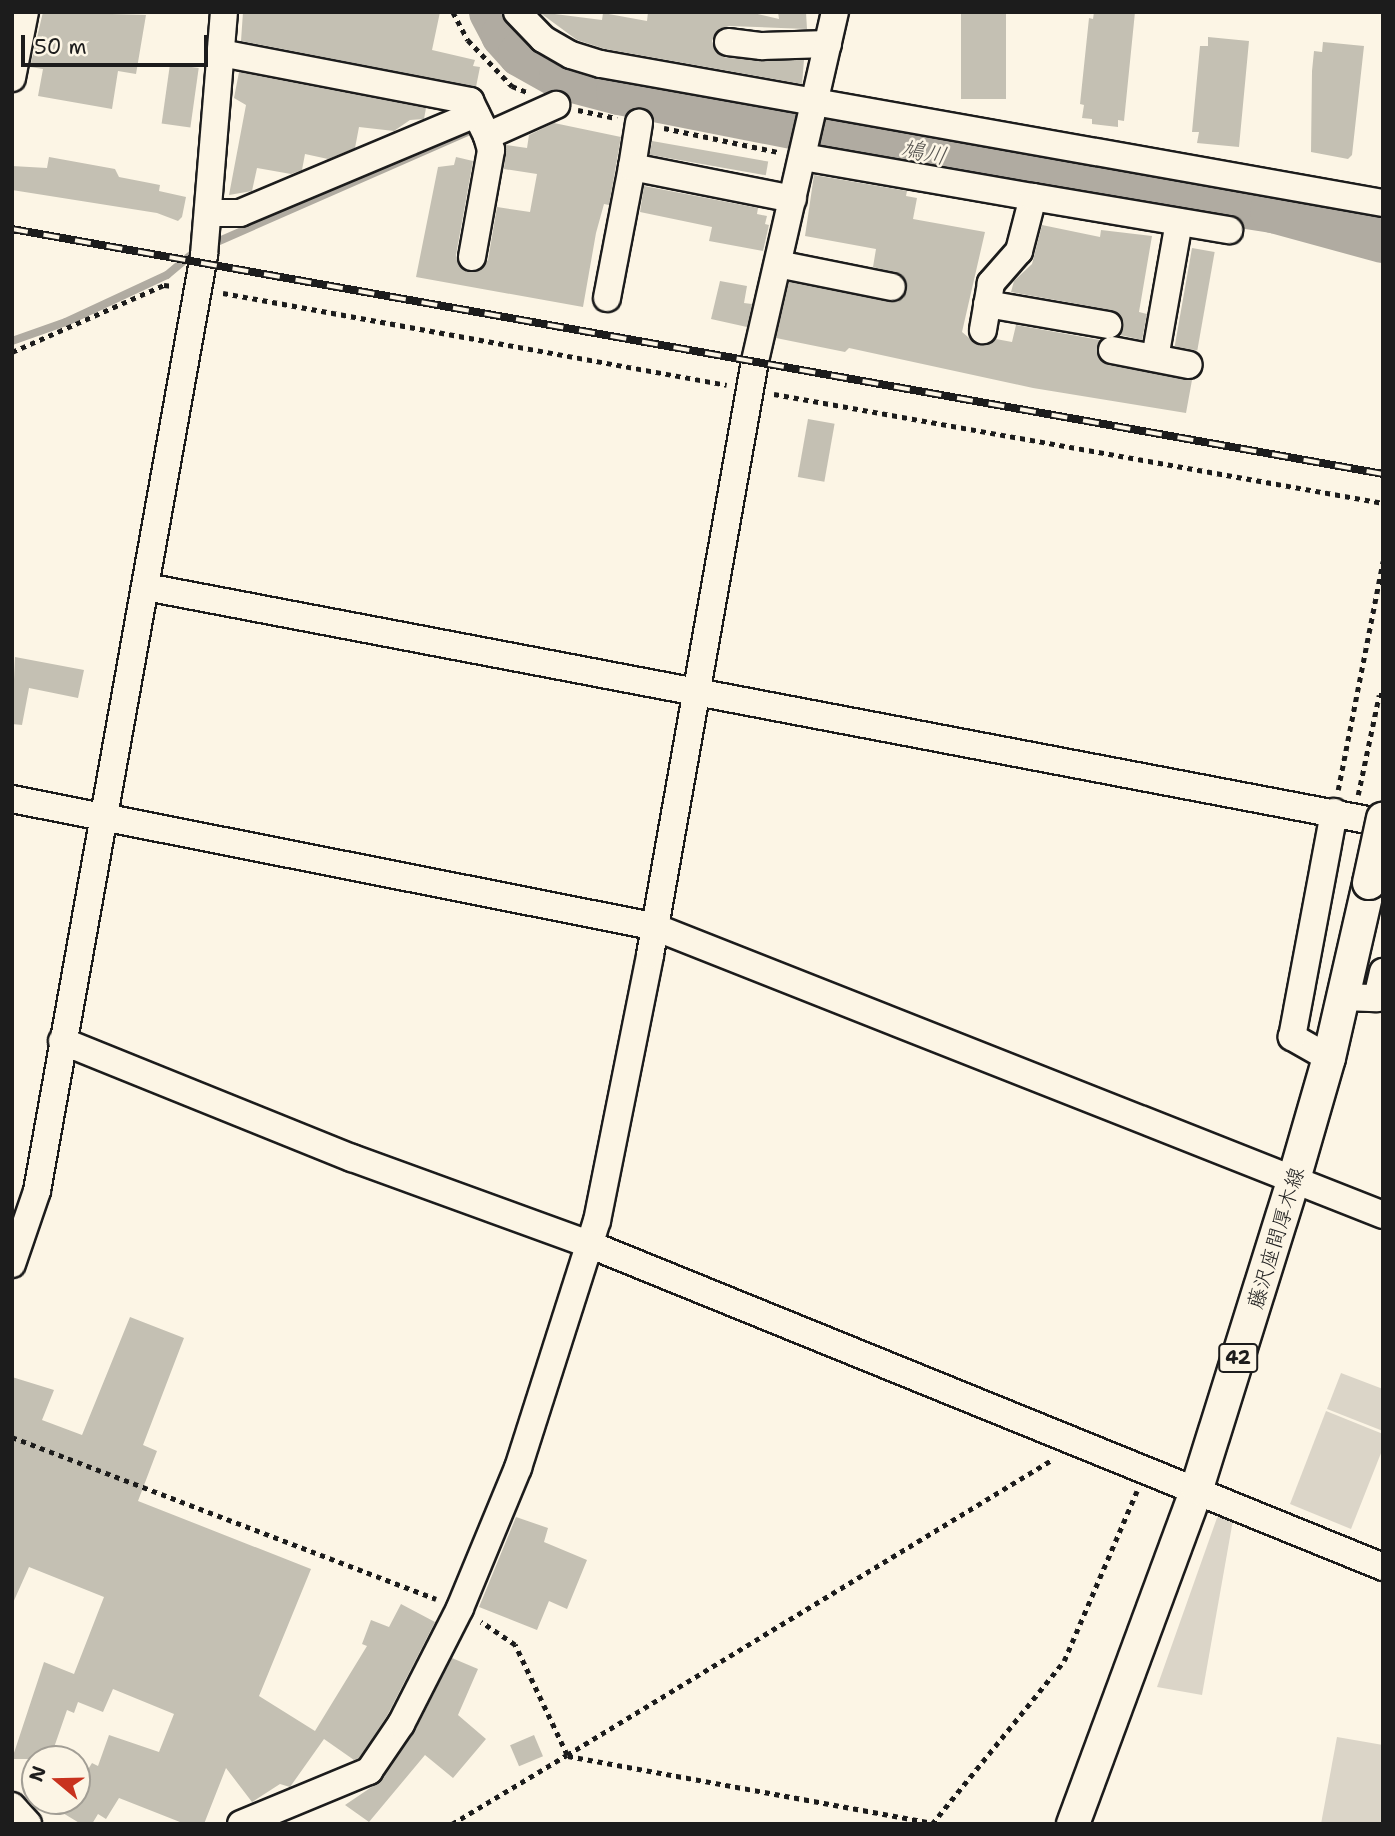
<!DOCTYPE html>
<meta charset="utf-8">
<style>
body{margin:0}
#map{position:relative;width:1395px;height:1836px;overflow:hidden;background:#fcf5e5;font-family:"Shantell Sans","Klee One",sans-serif}
div>[style]{position:absolute}
.green>*{inset:0;background:#dbd5c8}
.stream>*{height:8px;margin:-4px;padding:0 4px;transform-origin:4px;border-radius:4px;background:#b0aba1}
.river>*{height:46px;margin:-23px;padding:0 23px;transform-origin:23px;border-radius:23px;background:#b0aba1}
.building>*{inset:0;background:#c4c0b3;transform-origin:0 0}
.path>*{height:4.5px;margin-top:-2.25px;transform-origin:0;background:repeating-linear-gradient(90deg,#1c1c1c 0 5px,transparent 0 10px)}
.roads{filter:drop-shadow(2px 0 #1c1c1c) drop-shadow(-2px 0 #1c1c1c) drop-shadow(0 2px #1c1c1c) drop-shadow(0 -2px #1c1c1c)}
.minor>*{height:26px;margin:-13px;padding:0 13px;transform-origin:13px;border-radius:13px;background:#fcf5e5}
.major>*{height:32px;margin:-16px;padding:0 16px;transform-origin:16px;border-radius:16px;background:#fcf5e5}
.rail>*{height:8px;margin-top:-4px;transform-origin:0;background:repeating-linear-gradient(90deg,#fcf5e5 0 16px,#1c1c1c 0 32px);box-sizing:border-box;border-block:2px solid #1c1c1c}
.bridges{filter:drop-shadow(2px 0 #1c1c1c) drop-shadow(-2px 0 #1c1c1c) drop-shadow(0 2px #1c1c1c) drop-shadow(0 -2px #1c1c1c)}
.major-bridge>*{height:32px;margin:-16px;padding:0 16px;transform-origin:16px;border-radius:16px;background:#fcf5e5}
span{translate:-50% -50%;white-space:nowrap;text-align:center;line-height:1.15;-webkit-text-stroke:5px #fcf5e5;paint-order:stroke}
.shield-label span{padding:2px 5px;background:#fcf5e5;border:2px solid;border-radius:5px;-webkit-text-stroke-width:0}
.shield-label{font-size:19px;color:#1c1c1c;font-weight:700}
.street-label{font-size:21px;color:#1c1c1c}
.water-label{font-size:23px;color:#575551;font-style:italic}
.frame{position:absolute;inset:0;border:14px solid #1c1c1c;pointer-events:none}
.north{position:absolute;left:21px;top:1745px;width:70px;height:70px;box-sizing:border-box;background:#fcf5e5;border:2px solid #a29e95;border-radius:50%;rotate:289deg;font-size:19px;font-weight:700;line-height:28px;text-align:center;color:#1c1c1c}
.north::after{content:'';display:block;margin:auto;width:24px;height:32px;background:#c8321e;clip-path:polygon(50% 0,100% 100%,50% 72%,0 100%)}
.scale{position:absolute;left:21px;top:35px;width:187px;height:32px;box-sizing:border-box;border:4px solid #1c1c1c;border-top:0;padding-left:9px;font-size:21px;line-height:24px;white-space:nowrap;color:#1c1c1c;-webkit-text-stroke:5px #fcf5e5;paint-order:stroke}
</style>
<div id="map">
<div class="green">
<i style="clip-path:polygon(1341px 1373px,1383px 1389px,1383px 1431px,1327px 1409px)"></i>
<i style="clip-path:polygon(1326px 1411px,1383px 1434px,1383px 1448px,1351px 1529px,1290px 1504px)"></i>
<i style="clip-path:polygon(1218px 1515px,1233px 1520px,1202px 1695px,1157px 1687px)"></i>
<i style="clip-path:polygon(1337px 1737px,1383px 1745px,1383px 1824px,1321px 1824px)"></i>
</div>
<div class="stream">
<i style="left:557px;top:89px;width:18px;rotate:-29deg"></i>
<i style="left:12px;top:341px;width:57px;rotate:-19.4deg"></i>
<i style="left:66px;top:322px;width:111px;rotate:-25deg"></i>
<i style="left:167px;top:275px;width:35px;rotate:-40deg"></i>
<i style="left:194px;top:252px;width:311px;rotate:-23.7deg"></i>
</div>
<div class="river">
<i style="left:492px;top:12px;width:26px;rotate:62deg"></i>
<i style="left:504px;top:35px;width:25px;rotate:48deg"></i>
<i style="left:521px;top:54px;width:47px;rotate:29.3deg"></i>
<i style="left:562px;top:77px;width:59px;rotate:14.7deg"></i>
<i style="left:619px;top:92px;width:412px;rotate:11.1deg"></i>
<i style="left:1023px;top:171px;width:253px;rotate:8.9deg"></i>
<i style="left:1273px;top:210px;width:114px;rotate:15.3deg"></i>
</div>
<div class="building">
<i style="clip-path:polygon(43px 12px,146px 15px,136px 74px,118px 71px,112px 109px,38px 96px,43px 69px,30px 67px)"></i>
<i style="clip-path:polygon(243px 12px,440px 12px,432px 50px,475px 60px,473px 66px,480px 67px,476px 87px,241px 41px)"></i>
<i style="clip-path:polygon(539px 12px,602px 20px,603px 13px,647px 21px,648px 12px,749px 12px,779px 19px,778px 12px,806px 12px,807px 29px,729px 26px,716px 32px,712px 41px,718px 54px,726px 58px,804px 60px,802px 84px,605px 49px,577px 40px)"></i>
<i style="left:961px;top:12px;width:45px;height:87px"></i>
<i style="clip-path:polygon(1094px 12px,1135px 12px,1124px 121px,1118px 120px,1118px 127px,1092px 124px,1092px 119px,1082px 118px,1084px 105px,1080px 104px,1089px 18px,1093px 19px)"></i>
<i style="clip-path:polygon(1208px 37px,1249px 41px,1239px 147px,1197px 143px,1199px 132px,1192px 132px,1200px 46px,1208px 46px)"></i>
<i style="clip-path:polygon(1323px 42px,1364px 46px,1352px 155px,1348px 159px,1311px 152px,1312px 71px,1314px 51px,1322px 52px)"></i>
<i style="left:170px;top:64px;width:29px;height:60px;rotate:8deg"></i>
<i style="clip-path:polygon(239px 72px,426px 108px,424px 119px,410px 120px,394px 131px,359px 127px,355px 148px,328px 159px,305px 154px,302px 170px,291px 174px,257px 168px,252px 191px,229px 195px,246px 105px,234px 98px)"></i>
<i style="clip-path:polygon(554px 123px,621px 137px,609px 205px,604px 204px,596px 233px,583px 307px,416px 277px,438px 167px,454px 165px,456px 157px,473px 161px,456px 255px,462px 269px,478px 271px,488px 260px,497px 207px,530px 212px,537px 174px,504px 169px,506px 145px,527px 148px,529px 135px)"></i>
<i style="left:652px;top:141px;width:118px;height:14px;rotate:10deg"></i>
<i style="clip-path:polygon(49px 157px,115px 169px,119px 177px,160px 185px,159px 191px,186px 197px,182px 217px,178px 221px,157px 213px,12px 190px,12px 166px,47px 168px)"></i>
<i style="clip-path:polygon(814px 175px,907px 191px,906px 196px,917px 198px,913px 219px,985px 232px,962px 332px,974px 342px,988px 345px,996px 339px,1012px 342px,1016px 325px,1100px 340px,1097px 354px,1108px 365px,1192px 380px,1186px 413px,1033px 388px,849px 348px,845px 352px,776px 338px,789px 282px,890px 302px,898px 302px,907px 291px,902px 275px,873px 267px,876px 249px,805px 236px)"></i>
<i style="clip-path:polygon(644px 186px,758px 208px,757px 214px,767px 216px,765px 224px,769px 225px,763px 251px,709px 241px,712px 227px,640px 212px)"></i>
<i style="clip-path:polygon(1042px 225px,1100px 237px,1101px 230px,1152px 236px,1139px 312px,1147px 314px,1142px 340px,1120px 335px,1123px 320px,1111px 310px,1011px 292px,1014px 281px,1032px 264px)"></i>
<i style="left:1192px;top:248px;width:23px;height:100px;rotate:10deg"></i>
<i style="clip-path:polygon(720px 281px,747px 286px,744px 303px,752px 304px,747px 327px,711px 319px)"></i>
<i style="left:808px;top:419px;width:27px;height:59px;rotate:10deg"></i>
<i style="clip-path:polygon(15px 657px,84px 670px,78px 698px,29px 688px,22px 725px,12px 724px)"></i>
<i style="clip-path:polygon(130px 1317px,184px 1338px,143px 1445px,157px 1451px,138px 1501px,311px 1569px,259px 1696px,315px 1731px,367px 1646px,362px 1644px,371px 1620px,389px 1627px,401px 1604px,435px 1622px,387px 1716px,359px 1758px,354px 1760px,324px 1739px,290px 1787px,280px 1784px,252px 1802px,226px 1768px,204px 1824px,185px 1824px,119px 1798px,106px 1819px,98px 1814px,92px 1824px,81px 1824px,43px 1801px,77px 1801px,77px 1787px,92px 1763px,98px 1766px,109px 1735px,159px 1752px,174px 1714px,113px 1689px,103px 1712px,78px 1702px,74px 1713px,67px 1710px,50px 1759px,12px 1759px,44px 1662px,74px 1674px,104px 1597px,29px 1567px,12px 1605px,12px 1377px,54px 1390px,42px 1420px,82px 1435px)"></i>
<i style="clip-path:polygon(516px 1517px,548px 1528px,544px 1542px,587px 1560px,567px 1609px,549px 1601px,537px 1630px,479px 1607px)"></i>
<i style="clip-path:polygon(452px 1658px,478px 1669px,458px 1715px,486px 1739px,453px 1778px,425px 1755px,369px 1822px,345px 1805px,382px 1780px,415px 1731px)"></i>
<i style="left:534px;top:1735px;width:23px;height:26px;rotate:67deg"></i>
</div>
<div class="path">
<i style="left:453px;top:12px;width:32px;rotate:62deg"></i>
<i style="left:468px;top:40px;width:64px;rotate:46.3deg"></i>
<i style="left:512px;top:86px;width:16px;rotate:22deg"></i>
<i style="left:578px;top:110px;width:40px;rotate:12deg"></i>
<i style="left:664px;top:128px;width:116px;rotate:11.9deg"></i>
<i style="left:223px;top:293px;width:512px;rotate:10.34deg"></i>
<i style="left:12px;top:352px;width:166px;rotate:-23.8deg"></i>
<i style="left:164px;top:285px;width:9px;rotate:6deg"></i>
<i style="left:774px;top:394px;width:619px;rotate:10.15deg"></i>
<i style="left:1338px;top:790px;width:233px;rotate:-78.9deg"></i>
<i style="left:1358px;top:795px;width:102px;rotate:-78.1deg"></i>
<i style="left:1379px;top:695px;width:4px"></i>
<i style="left:12px;top:1437px;width:454px;rotate:20.9deg"></i>
<i style="left:567px;top:1755px;width:569px;rotate:-31.34deg"></i>
<i style="left:568px;top:1756px;width:375px;rotate:10.4deg"></i>
<i style="left:452px;top:1824px;width:134px;rotate:-31deg"></i>
<i style="left:567px;top:1755px;width:122px;rotate:-115.3deg"></i>
<i style="left:515px;top:1645px;width:41px;rotate:-145.9deg"></i>
<i style="left:932px;top:1824px;width:210px;rotate:-51deg"></i>
<i style="left:1064px;top:1661px;width:185px;rotate:-66.8deg"></i>
</div>
<div class="roads">
<div class="minor">
<i style="left:517px;top:12px;width:37px;rotate:46deg"></i>
<i style="left:543px;top:39px;width:32px;rotate:30deg"></i>
<i style="left:571px;top:55px;width:31px;rotate:17deg"></i>
<i style="left:601px;top:64px;width:794px;rotate:10.08deg"></i>
<i style="left:728px;top:42px;width:34px;rotate:7deg"></i>
<i style="left:762px;top:46px;width:66px;rotate:-1.7deg"></i>
<i style="left:221px;top:53px;width:254px;rotate:10.9deg"></i>
<i style="left:470px;top:101px;width:39px;rotate:64deg"></i>
<i style="left:487px;top:136px;width:76px;rotate:-24.2deg"></i>
<i style="left:12px;top:78px;width:67px;rotate:-78.9deg"></i>
<i style="left:803px;top:157px;width:233px;rotate:9.9deg"></i>
<i style="left:1033px;top:197px;width:56px;rotate:104.5deg"></i>
<i style="left:1019px;top:251px;width:43px;rotate:131.2deg"></i>
<i style="left:991px;top:283px;width:48px;rotate:99.7deg"></i>
<i style="left:632px;top:167px;width:45px;rotate:-81deg"></i>
<i style="left:1033px;top:197px;width:199px;rotate:9.6deg"></i>
<i style="left:209px;top:213px;width:31px"></i>
<i style="left:240px;top:213px;width:256px;rotate:-22.8deg"></i>
<i style="left:472px;top:257px;width:109px;rotate:-79.9deg"></i>
<i style="left:491px;top:150px;width:15px;rotate:-106deg"></i>
<i style="left:778px;top:264px;width:116px;rotate:11.4deg"></i>
<i style="left:607px;top:298px;width:133px;rotate:-79.2deg"></i>
<i style="left:632px;top:167px;width:164px;rotate:11.2deg"></i>
<i style="left:987px;top:304px;width:123px;rotate:9.8deg"></i>
<i style="left:1112px;top:350px;width:78px;rotate:11deg"></i>
<i style="left:1155px;top:358px;width:138px;rotate:-80deg"></i>
<i style="left:146px;top:587px;width:1259px;rotate:10.8deg"></i>
<i style="left:12px;top:799px;width:652px;rotate:11.22deg"></i>
<i style="left:652px;top:926px;width:786px;rotate:21.57deg"></i>
<i style="left:1343px;top:997px;width:34px;rotate:2deg"></i>
<i style="left:1377px;top:998px;width:27px;rotate:-77deg"></i>
<i style="left:62px;top:1041px;width:313px;rotate:22deg"></i>
<i style="left:352px;top:1158px;width:254px;rotate:20deg"></i>
<i style="left:591px;top:1245px;width:855px;rotate:22.12deg"></i>
<i style="left:1329px;top:1058px;width:43px;rotate:-150.4deg"></i>
<i style="left:1292px;top:1037px;width:229px;rotate:-79.4deg"></i>
<i style="left:12px;top:1264px;width:77px;rotate:-71.1deg"></i>
<i style="left:37px;top:1191px;width:951px;rotate:-79.88deg"></i>
<i style="left:204px;top:255px;width:244px;rotate:-85.3deg"></i>
<i style="left:12px;top:1806px;width:24px;rotate:48deg"></i>
<i style="left:241px;top:1824px;width:139px;rotate:-22.5deg"></i>
<i style="left:369px;top:1771px;width:57px;rotate:-55.8deg"></i>
<i style="left:401px;top:1724px;width:130px;rotate:-63deg"></i>
<i style="left:460px;top:1608px;width:152px;rotate:-67.5deg"></i>
<i style="left:518px;top:1468px;width:259px;rotate:-72.3deg"></i>
<i style="left:597px;top:1221px;width:271px;rotate:-78.7deg"></i>
<i style="left:650px;top:955px;width:603px;rotate:-79.98deg"></i>
<i style="left:755px;top:361px;width:358px;rotate:-77.1deg"></i>
</div>
<div class="major">
<i style="left:1073px;top:1824px;width:358px;rotate:-69.7deg"></i>
<i style="left:1197px;top:1488px;width:324px;rotate:-72.6deg"></i>
<i style="left:1294px;top:1179px;width:126px;rotate:-73.9deg"></i>
<i style="left:1329px;top:1058px;width:180px;rotate:-77.1deg"></i>
</div>
</div>
<div class="rail">
<i style="left:12px;top:229px;width:1393px;rotate:10.13deg"></i>
</div>
<div class="bridges">
<div class="major-bridge">
<i style="left:1369px;top:883px;width:66px;rotate:-77.8deg"></i>
</div>
</div>
<div class="shield-label">
<span style="left:1238px;top:1358px">42</span>
</div>
<div class="street-label">
<span style="left:1276px;top:1238px;rotate:-73deg">藤沢座間厚木線</span>
</div>
<div class="water-label">
<span style="left:924px;top:152px;rotate:11deg">鳩川</span>
</div>
<div class="frame"></div>
<div class="north">N</div>
<div class="scale">50 m</div>
</div>
